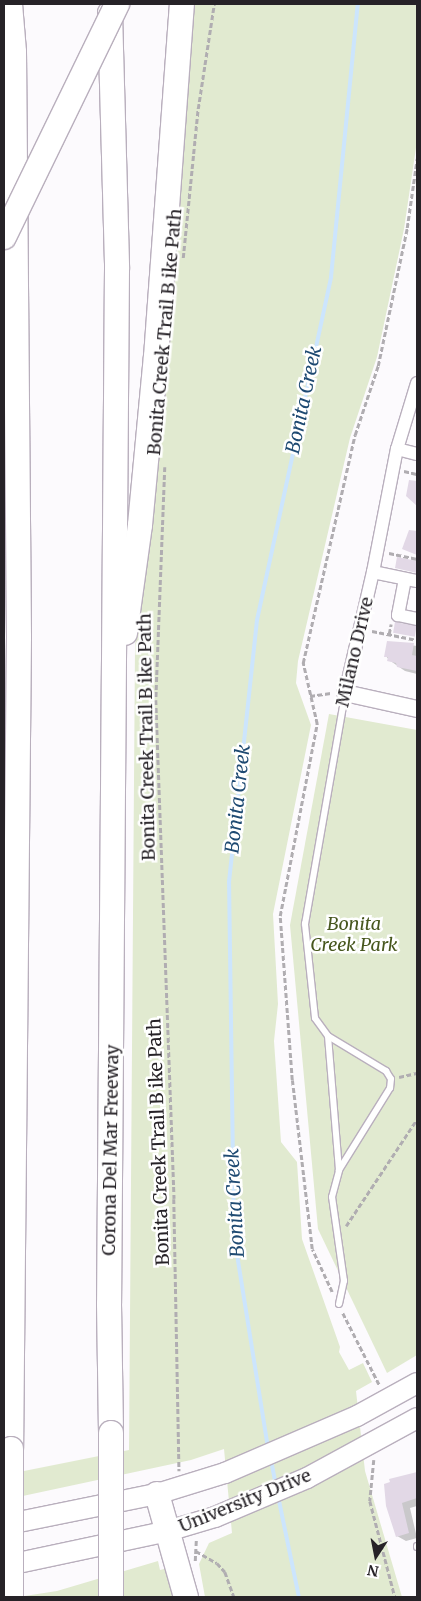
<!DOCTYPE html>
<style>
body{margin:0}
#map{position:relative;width:421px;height:1601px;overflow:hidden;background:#fcfafd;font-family:Merriweather,serif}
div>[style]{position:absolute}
.green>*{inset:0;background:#e1ead0}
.shadow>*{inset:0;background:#0003}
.stream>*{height:4px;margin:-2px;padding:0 2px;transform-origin:2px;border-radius:2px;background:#cce5fd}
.building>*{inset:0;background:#e2d8e6;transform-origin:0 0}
.path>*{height:2.5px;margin-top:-1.25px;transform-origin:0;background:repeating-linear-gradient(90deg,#b0adb1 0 5px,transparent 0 7.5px)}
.roads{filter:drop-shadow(1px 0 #b9afbd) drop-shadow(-1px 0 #b9afbd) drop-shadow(0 1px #b9afbd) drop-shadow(0 -1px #b9afbd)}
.service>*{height:6px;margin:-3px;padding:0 3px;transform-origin:3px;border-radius:3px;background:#fff}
.minor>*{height:12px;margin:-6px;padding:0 6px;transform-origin:6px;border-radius:6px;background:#fff}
.tertiary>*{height:16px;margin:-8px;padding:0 8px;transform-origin:8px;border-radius:8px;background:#fff}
.primary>*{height:20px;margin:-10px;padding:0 10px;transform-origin:10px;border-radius:10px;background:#fff}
.motorway>*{height:24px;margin:-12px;padding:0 12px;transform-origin:12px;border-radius:12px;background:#fff}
.bridges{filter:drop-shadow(1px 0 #b9afbd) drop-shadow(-1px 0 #b9afbd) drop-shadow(0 1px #b9afbd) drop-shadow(0 -1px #b9afbd)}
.motorway-bridge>*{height:24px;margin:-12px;padding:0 12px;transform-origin:12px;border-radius:12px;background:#fff}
span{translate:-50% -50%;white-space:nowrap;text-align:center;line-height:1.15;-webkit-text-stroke:5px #fff;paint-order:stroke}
.street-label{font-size:18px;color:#262227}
.park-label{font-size:18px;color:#47571e;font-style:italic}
.water-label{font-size:19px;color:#1e4a72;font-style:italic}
.frame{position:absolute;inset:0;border:5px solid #262227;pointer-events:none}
.north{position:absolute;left:351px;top:1531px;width:50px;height:50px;-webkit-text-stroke:4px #fff;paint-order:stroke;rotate:191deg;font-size:14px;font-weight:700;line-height:20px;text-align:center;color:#262227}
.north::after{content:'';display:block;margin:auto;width:18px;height:22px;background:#262227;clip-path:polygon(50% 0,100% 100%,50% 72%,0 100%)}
</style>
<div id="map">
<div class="green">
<i style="clip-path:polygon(194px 4px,417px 4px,417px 141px,404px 229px,377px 357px,350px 438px,298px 661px,296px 683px,311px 725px,273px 914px,278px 1004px,274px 1041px,281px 1142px,297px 1162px,302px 1239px,340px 1347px,339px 1352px,349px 1370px,363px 1363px,372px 1382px,356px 1391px,365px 1471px,402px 1597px,205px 1597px,199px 1564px,209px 1543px,232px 1533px,224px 1449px,191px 1460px,4px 1500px,4px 1475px,129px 1450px,135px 647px)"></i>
<i style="clip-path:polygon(329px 714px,417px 730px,417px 1355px,387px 1373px,318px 1229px,290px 925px)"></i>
<i style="clip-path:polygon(158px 1561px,160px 1570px,168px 1568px,175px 1597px,18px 1597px,57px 1591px)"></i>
</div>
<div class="shadow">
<i style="clip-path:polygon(388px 642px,417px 646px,417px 674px,405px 671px,389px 660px,386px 656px)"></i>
<i style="clip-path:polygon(417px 1473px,417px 1506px,410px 1508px,417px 1538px,406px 1541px,397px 1536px,391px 1480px)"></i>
</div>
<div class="stream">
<i style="left:268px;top:1448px;width:215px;rotate:-99.1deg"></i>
<i style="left:234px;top:1236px;width:354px;rotate:-90.8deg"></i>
<i style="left:229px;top:882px;width:263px;rotate:-83.9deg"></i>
<i style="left:257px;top:620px;width:351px;rotate:-77.8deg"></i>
<i style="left:331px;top:277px;width:274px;rotate:-84.4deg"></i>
<i style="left:271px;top:1460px;width:25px;rotate:79deg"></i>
<i style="left:278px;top:1496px;width:103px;rotate:78.3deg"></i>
</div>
<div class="building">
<i style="clip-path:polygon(409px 480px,417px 481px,417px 506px,406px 496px)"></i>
<i style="clip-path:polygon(409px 530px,417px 531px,417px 555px,402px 549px)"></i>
<i style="clip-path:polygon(397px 557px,417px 561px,417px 573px,395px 568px)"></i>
<i style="left:395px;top:622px;width:22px;height:11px;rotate:10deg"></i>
<i style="clip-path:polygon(387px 641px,414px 643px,412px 655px,417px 656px,417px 671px,397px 667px,396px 663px,387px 661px,388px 657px,384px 657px)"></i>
<i style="clip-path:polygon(417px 1472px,417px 1498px,402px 1503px,409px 1533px,396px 1537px,386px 1506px,384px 1484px,390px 1482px,389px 1479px)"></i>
</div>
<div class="path">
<i style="left:183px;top:258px;width:150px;rotate:-84.3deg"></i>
<i style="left:198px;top:109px;width:106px;rotate:-81.3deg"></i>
<i style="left:165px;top:467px;width:233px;rotate:92.2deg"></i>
<i style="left:156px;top:700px;width:499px;rotate:87.9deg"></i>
<i style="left:174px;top:1199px;width:272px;rotate:88.9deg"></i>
<i style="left:404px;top:471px;width:13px;rotate:13deg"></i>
<i style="left:389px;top:553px;width:29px;rotate:12deg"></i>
<i style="left:372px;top:631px;width:46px;rotate:11.3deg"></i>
<i style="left:389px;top:634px;width:10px;rotate:-79deg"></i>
<i style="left:310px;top:696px;width:21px;rotate:-8deg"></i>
<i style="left:399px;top:1077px;width:18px;rotate:-13deg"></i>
<i style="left:346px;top:1226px;width:128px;rotate:-56.4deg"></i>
<i style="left:332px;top:1292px;width:47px;rotate:-114.9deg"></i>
<i style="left:312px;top:1249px;width:170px;rotate:-96.7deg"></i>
<i style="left:292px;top:1080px;width:164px;rotate:-94.2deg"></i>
<i style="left:280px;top:916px;width:196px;rotate:-79.1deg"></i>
<i style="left:317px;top:724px;width:63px;rotate:-102.9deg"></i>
<i style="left:303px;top:663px;width:234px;rotate:-77.2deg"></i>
<i style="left:355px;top:435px;width:73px;rotate:-71.6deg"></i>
<i style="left:378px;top:366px;width:141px;rotate:-78.1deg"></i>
<i style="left:407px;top:228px;width:70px;rotate:-81.8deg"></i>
<i style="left:343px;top:1313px;width:82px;rotate:63.1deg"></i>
<i style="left:374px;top:1460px;width:41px;rotate:95.6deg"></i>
<i style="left:370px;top:1501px;width:99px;rotate:75.4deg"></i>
<i style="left:196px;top:1551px;width:24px;rotate:30deg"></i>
<i style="left:217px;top:1563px;width:12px;rotate:48deg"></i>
<i style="left:225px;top:1572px;width:27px;rotate:70deg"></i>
<i style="left:195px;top:1561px;width:21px;rotate:-87deg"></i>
</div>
<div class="roads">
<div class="service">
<i style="left:328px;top:1036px;width:68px;rotate:31.1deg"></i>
<i style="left:386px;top:1071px;width:9px;rotate:58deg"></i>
<i style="left:391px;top:1079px;width:9px;rotate:96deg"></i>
<i style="left:390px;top:1088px;width:97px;rotate:121.9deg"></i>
<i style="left:339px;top:1170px;width:134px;rotate:-94.7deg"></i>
<i style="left:328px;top:1036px;width:22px;rotate:-126deg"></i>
<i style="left:315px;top:1018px;width:95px;rotate:-96.1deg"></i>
<i style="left:305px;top:924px;width:233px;rotate:-80.1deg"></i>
<i style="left:339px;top:1304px;width:24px;rotate:-78deg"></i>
<i style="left:344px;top:1281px;width:85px;rotate:-98.1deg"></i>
<i style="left:332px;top:1197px;width:28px;rotate:-75deg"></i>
<i style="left:417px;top:1546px;width:1px;rotate:90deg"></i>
</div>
<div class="minor">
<i style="left:397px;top:449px;width:21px;rotate:14deg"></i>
<i style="left:373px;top:572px;width:45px;rotate:11.6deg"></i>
<i style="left:405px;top:579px;width:37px;rotate:101deg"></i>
<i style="left:398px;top:615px;width:19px;rotate:12deg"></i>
<i style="left:345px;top:693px;width:124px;rotate:-77deg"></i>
<i style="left:373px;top:572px;width:125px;rotate:-79deg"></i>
<i style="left:397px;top:449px;width:69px;rotate:-73.1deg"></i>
</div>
<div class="tertiary">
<i style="left:345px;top:693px;width:74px;rotate:12.5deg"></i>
</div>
<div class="primary">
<i style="left:4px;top:1525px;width:156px;rotate:-11.5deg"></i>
<i style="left:157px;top:1494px;width:71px;rotate:-17.2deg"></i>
<i style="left:225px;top:1473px;width:144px;rotate:-23.4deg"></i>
<i style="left:357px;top:1416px;width:68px;rotate:-28.8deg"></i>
<i style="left:4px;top:1566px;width:168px;rotate:-12deg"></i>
<i style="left:168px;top:1531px;width:49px;rotate:-16.6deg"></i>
<i style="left:215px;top:1517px;width:100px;rotate:-23deg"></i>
<i style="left:307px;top:1478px;width:125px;rotate:-28.6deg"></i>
</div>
<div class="motorway">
<i style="left:10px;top:4px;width:48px;rotate:85.2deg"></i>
<i style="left:14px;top:52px;width:585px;rotate:89.51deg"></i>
<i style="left:19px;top:637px;width:812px;rotate:90.56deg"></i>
<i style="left:110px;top:13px;width:256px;rotate:88.4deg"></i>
<i style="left:117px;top:269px;width:1035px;rotate:90.44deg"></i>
<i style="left:109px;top:1304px;width:129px;rotate:89.1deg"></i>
<i style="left:125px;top:633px;width:109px;rotate:-82.1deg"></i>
<i style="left:140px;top:525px;width:169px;rotate:-84.6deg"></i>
<i style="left:156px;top:357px;width:354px;rotate:-85.8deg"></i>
<i style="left:157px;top:1494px;width:107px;rotate:74.3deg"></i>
</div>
</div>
<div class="bridges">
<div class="motorway-bridge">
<i style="left:4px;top:237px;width:259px;rotate:-64.1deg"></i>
<i style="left:11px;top:1597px;width:148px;rotate:-90deg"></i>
<i style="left:111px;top:1597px;width:164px;rotate:-90deg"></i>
</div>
</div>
<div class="street-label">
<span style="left:165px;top:332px;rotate:-85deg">Bonita Creek Trail B ike Path</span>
<span style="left:355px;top:652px;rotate:-77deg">Milano Drive</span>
<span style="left:147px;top:737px;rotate:-91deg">Bonita Creek Trail B ike Path</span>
<span style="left:159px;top:1142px;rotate:-92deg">Bonita Creek Trail B ike Path</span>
<span style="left:111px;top:1150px;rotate:-89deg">Corona Del Mar Freeway</span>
<span style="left:245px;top:1501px;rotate:-22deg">University Drive</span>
</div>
<div class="park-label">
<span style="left:354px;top:935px">Bonita<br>Creek Park</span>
</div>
<div class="water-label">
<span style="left:304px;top:400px;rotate:-78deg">Bonita Creek</span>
<span style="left:238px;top:799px;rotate:-84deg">Bonita Creek</span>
<span style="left:235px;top:1203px;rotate:-93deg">Bonita Creek</span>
</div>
<div class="frame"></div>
<div class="north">N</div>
</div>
